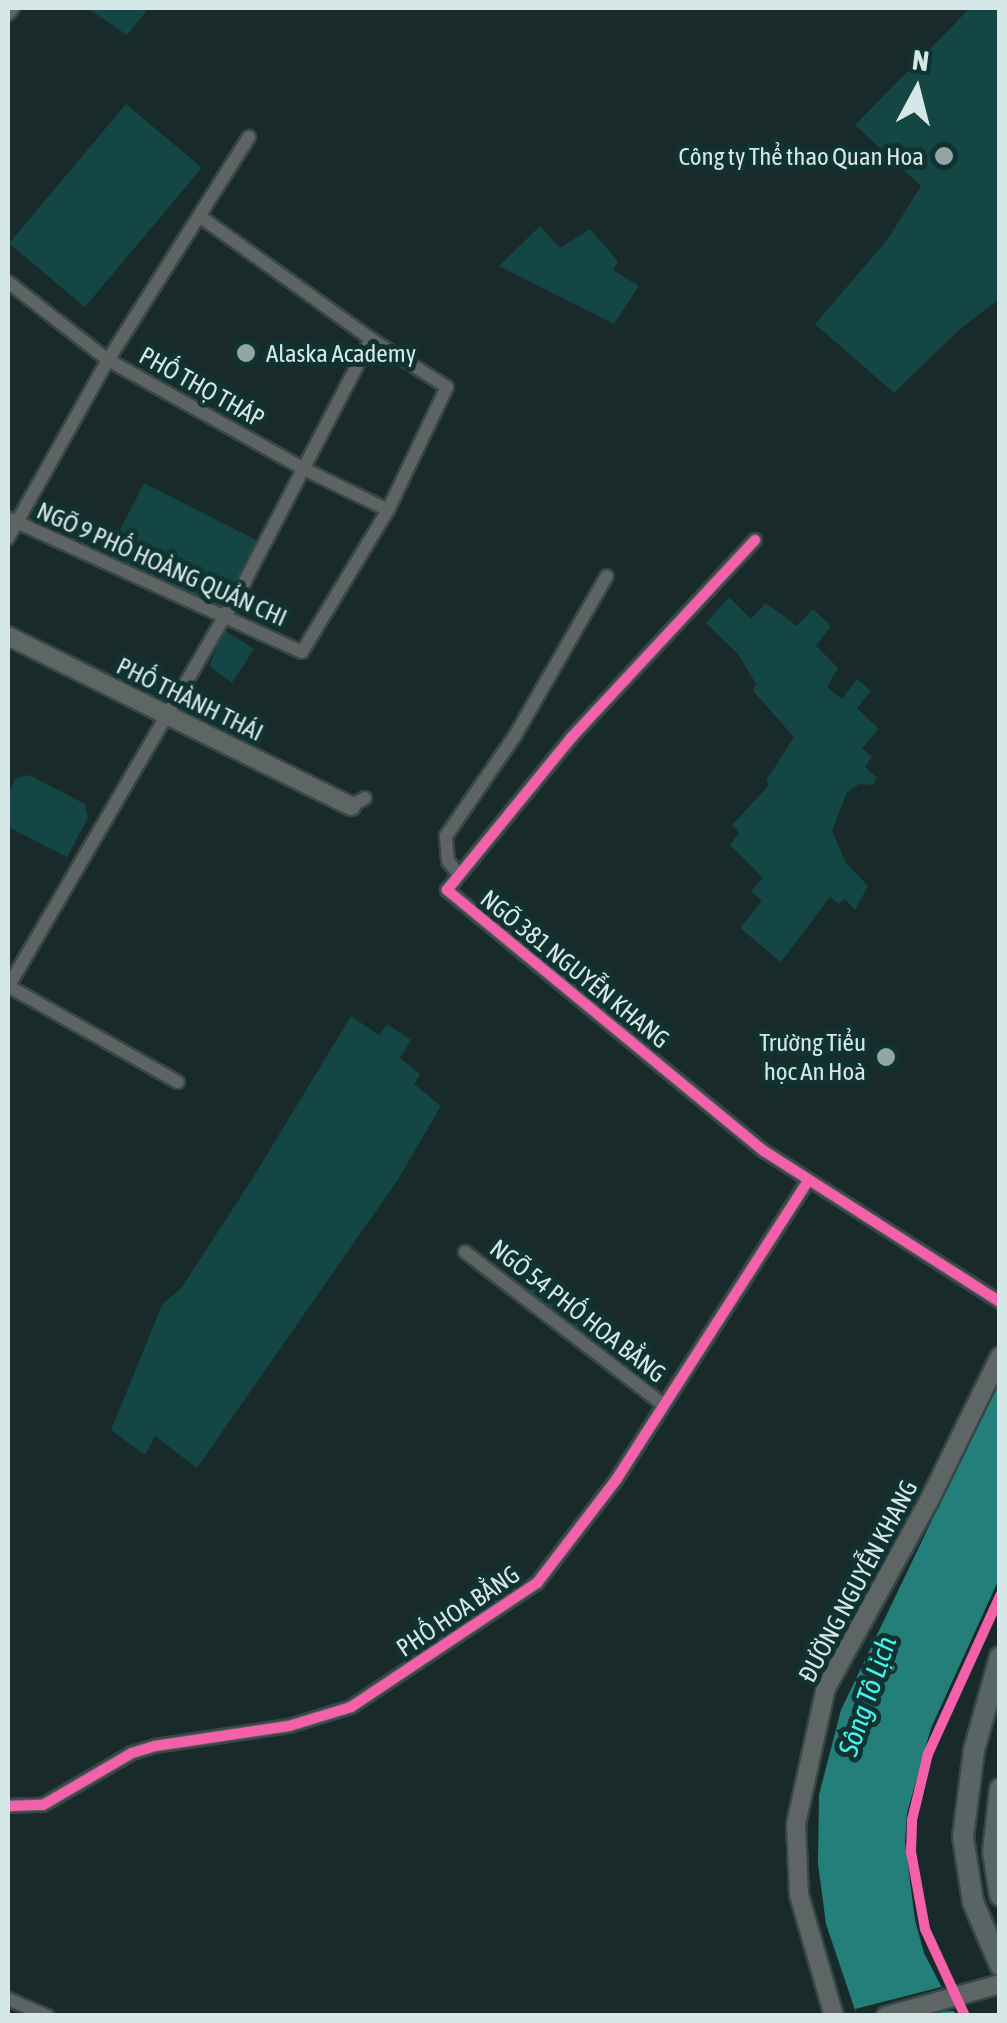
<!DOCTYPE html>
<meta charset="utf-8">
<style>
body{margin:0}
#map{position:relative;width:1007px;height:2023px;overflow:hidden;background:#182a29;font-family:"Asap Condensed",sans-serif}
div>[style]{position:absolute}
.green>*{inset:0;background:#134644;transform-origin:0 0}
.water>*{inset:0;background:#247f7b}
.pier>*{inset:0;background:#182a29}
.roads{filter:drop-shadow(2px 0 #384746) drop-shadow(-2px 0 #384746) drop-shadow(0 2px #384746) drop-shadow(0 -2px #384746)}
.street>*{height:12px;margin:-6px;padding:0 6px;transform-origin:6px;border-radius:6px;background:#5e6464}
.secondary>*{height:18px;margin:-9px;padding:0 9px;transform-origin:9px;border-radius:9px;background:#5e6665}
.primary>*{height:20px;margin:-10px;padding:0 10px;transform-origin:10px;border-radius:10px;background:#596564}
.cycleway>*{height:10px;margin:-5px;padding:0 5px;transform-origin:5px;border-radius:5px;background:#f560ab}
.dots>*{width:28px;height:28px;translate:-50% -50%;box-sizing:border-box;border:5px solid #103230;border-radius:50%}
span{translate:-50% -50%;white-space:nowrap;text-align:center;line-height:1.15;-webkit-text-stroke:10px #103230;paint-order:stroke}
.poi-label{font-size:25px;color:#d5e7e6}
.right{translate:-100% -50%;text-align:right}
.left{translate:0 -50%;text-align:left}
.street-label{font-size:25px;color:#d5e7e6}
.water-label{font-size:28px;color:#43f5ee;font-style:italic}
.frame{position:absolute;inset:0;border:10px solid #d5e7e6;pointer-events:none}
.north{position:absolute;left:867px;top:40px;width:100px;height:100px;-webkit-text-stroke:8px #103230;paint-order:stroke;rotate:7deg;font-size:28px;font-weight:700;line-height:40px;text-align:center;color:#d5e7e6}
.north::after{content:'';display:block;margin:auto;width:35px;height:45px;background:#d5e7e6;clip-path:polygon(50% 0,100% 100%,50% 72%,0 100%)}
</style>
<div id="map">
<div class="green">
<i style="clip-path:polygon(87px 8px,149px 8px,127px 35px)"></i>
<i style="clip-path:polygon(970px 8px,999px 8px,999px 299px,960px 329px,894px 393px,815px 324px,887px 240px,921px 186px,855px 125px)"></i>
<i style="left:126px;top:104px;width:99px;height:182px;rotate:40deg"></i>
<i style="clip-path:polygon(540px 226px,560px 248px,590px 229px,618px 261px,613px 270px,639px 286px,614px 324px,499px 266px)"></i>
<i style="left:144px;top:483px;width:136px;height:89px;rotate:27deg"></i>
<i style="clip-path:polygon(729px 597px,751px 619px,766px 603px,797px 626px,813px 609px,831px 626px,816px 646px,838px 668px,827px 687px,842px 699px,857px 679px,871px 691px,857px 708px,879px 729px,862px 748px,872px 757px,865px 767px,877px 778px,873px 785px,859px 784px,847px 792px,832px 831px,846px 863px,868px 886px,855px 910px,845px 899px,839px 904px,830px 897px,781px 962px,740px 928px,762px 901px,751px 891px,763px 878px,730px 845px,739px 833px,732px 825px,769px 785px,766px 781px,794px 737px,753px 691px,756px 684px,738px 654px,706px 623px)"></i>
<i style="clip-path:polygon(224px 630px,254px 649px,232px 683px,209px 666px)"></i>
<i style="clip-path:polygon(29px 775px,85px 804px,88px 818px,67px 857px,8px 827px,8px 793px,16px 778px)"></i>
<i style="clip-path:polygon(351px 1016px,379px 1035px,387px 1024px,411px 1040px,400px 1058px,420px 1074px,414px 1084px,441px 1106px,399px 1178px,197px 1468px,155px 1436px,145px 1455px,111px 1430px,162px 1305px,182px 1287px,254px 1176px)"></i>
<i style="left:531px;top:1283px;width:44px;height:16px;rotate:36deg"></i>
<i style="left:575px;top:1316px;width:44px;height:16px;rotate:36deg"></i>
<i style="clip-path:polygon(622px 1350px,660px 1384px,654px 1393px,613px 1362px)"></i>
</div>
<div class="water">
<i style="clip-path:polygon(999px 1380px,999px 1579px,931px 1728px,907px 1813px,905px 1842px,915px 1920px,924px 1953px,956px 2015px,857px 2016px,826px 1924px,818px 1864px,819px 1795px,841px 1710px)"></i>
</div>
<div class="pier">
<i style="clip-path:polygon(941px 1987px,954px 2011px,857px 2015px,855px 2009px)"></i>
</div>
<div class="roads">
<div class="street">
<i style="left:8px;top:14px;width:8px;rotate:-50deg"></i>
<i style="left:8px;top:282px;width:127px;rotate:38deg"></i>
<i style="left:108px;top:360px;width:224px;rotate:29.1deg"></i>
<i style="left:304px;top:469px;width:93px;rotate:26deg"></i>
<i style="left:8px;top:518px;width:323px;rotate:24.5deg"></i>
<i style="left:302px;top:652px;width:166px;rotate:-58.8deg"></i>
<i style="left:388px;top:510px;width:136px;rotate:-64.4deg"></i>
<i style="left:447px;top:387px;width:90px;rotate:-147.7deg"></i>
<i style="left:371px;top:339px;width:211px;rotate:-144.4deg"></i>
<i style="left:8px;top:538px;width:204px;rotate:-60.7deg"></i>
<i style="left:108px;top:360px;width:264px;rotate:-57.7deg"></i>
<i style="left:755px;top:540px;width:270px;rotate:132.9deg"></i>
<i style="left:571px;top:738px;width:196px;rotate:129.2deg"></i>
<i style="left:447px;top:890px;width:411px;rotate:39.5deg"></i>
<i style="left:764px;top:1151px;width:280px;rotate:32.6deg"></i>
<i style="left:351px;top:806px;width:16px;rotate:-30deg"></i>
<i style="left:459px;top:875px;width:18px;rotate:-128deg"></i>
<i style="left:448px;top:861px;width:25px;rotate:-95deg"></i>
<i style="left:446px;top:836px;width:124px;rotate:-55.5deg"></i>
<i style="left:516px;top:734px;width:182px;rotate:-60.1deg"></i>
<i style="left:8px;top:986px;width:195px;rotate:29.5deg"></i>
<i style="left:8px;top:987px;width:470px;rotate:-59.7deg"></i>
<i style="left:245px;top:581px;width:273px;rotate:-62.5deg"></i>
<i style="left:465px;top:1252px;width:251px;rotate:37.6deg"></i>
<i style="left:8px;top:1806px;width:35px;rotate:-2deg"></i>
<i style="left:43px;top:1805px;width:103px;rotate:-30.3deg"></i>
<i style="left:132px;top:1753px;width:24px;rotate:-17deg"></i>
<i style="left:155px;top:1746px;width:135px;rotate:-8.5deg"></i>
<i style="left:289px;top:1726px;width:65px;rotate:-17deg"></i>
<i style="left:351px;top:1707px;width:224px;rotate:-33.7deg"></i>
<i style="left:537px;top:1583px;width:130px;rotate:-52.5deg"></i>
<i style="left:616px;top:1480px;width:354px;rotate:-57.3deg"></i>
<i style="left:8px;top:1999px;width:43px;rotate:23.6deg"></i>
</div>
<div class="secondary">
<i style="left:8px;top:636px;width:383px;rotate:26.4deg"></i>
<i style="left:834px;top:2016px;width:126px;rotate:-106.1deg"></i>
<i style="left:799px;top:1895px;width:71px;rotate:-92.4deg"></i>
<i style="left:796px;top:1824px;width:139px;rotate:-77.6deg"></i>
<i style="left:826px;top:1688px;width:213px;rotate:-61.2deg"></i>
<i style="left:929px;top:1501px;width:161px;rotate:-63.9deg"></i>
<i style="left:886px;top:2016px;width:118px;rotate:-15.7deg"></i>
</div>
<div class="primary">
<i style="left:1000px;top:1657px;width:97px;rotate:105.6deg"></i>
<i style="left:974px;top:1750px;width:88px;rotate:97.2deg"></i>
<i style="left:963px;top:1837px;width:66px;rotate:81.3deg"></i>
<i style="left:973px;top:1902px;width:69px;rotate:66.8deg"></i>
<i style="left:1000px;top:1789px;width:63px;rotate:96.3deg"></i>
<i style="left:993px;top:1852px;width:44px;rotate:80.8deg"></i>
</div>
</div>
<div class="cycleway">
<i style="left:755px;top:540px;width:270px;rotate:132.9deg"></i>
<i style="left:571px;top:738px;width:196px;rotate:129.2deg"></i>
<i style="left:447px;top:890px;width:411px;rotate:39.5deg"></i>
<i style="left:764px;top:1151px;width:280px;rotate:32.6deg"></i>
<i style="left:8px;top:1806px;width:35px;rotate:-2deg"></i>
<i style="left:43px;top:1805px;width:103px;rotate:-30.3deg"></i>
<i style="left:132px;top:1753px;width:24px;rotate:-17deg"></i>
<i style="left:155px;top:1746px;width:135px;rotate:-8.5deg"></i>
<i style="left:289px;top:1726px;width:65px;rotate:-17deg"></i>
<i style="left:351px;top:1707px;width:224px;rotate:-33.7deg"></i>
<i style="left:537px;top:1583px;width:130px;rotate:-52.5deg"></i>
<i style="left:616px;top:1480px;width:354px;rotate:-57.3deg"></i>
<i style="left:965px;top:2016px;width:96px;rotate:-114.7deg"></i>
<i style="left:925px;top:1929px;width:78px;rotate:-100.3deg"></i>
<i style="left:911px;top:1852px;width:32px;rotate:-88deg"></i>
<i style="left:912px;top:1820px;width:68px;rotate:-76.4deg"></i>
<i style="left:928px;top:1754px;width:174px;rotate:-65.5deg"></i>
</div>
<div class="dots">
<i style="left:944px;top:156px;background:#93a5a4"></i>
<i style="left:246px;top:353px;background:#93a5a4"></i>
<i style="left:886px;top:1057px;background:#93a5a4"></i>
</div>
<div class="poi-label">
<span class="right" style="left:924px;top:156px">Công ty Thể thao Quan Hoa</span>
<span class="left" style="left:266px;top:353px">Alaska Academy</span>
<span class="right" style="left:866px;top:1057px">Trường Tiểu<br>học An Hoà</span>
</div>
<div class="street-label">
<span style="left:202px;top:387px;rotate:29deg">PHỐ THỌ THÁP</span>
<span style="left:162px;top:564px;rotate:24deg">NGÕ 9 PHỐ HOÀNG QUÁN CHI</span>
<span style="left:190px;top:699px;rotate:26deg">PHỐ THÀNH THÁI</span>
<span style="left:575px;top:969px;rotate:39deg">NGÕ 381 NGUYỄN KHANG</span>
<span style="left:578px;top:1311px;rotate:38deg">NGÕ 54 PHỐ HOA BẰNG</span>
<span style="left:858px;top:1581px;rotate:-62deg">ĐƯỜNG NGUYỄN KHANG</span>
<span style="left:458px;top:1611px;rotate:-34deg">PHỐ HOA BẰNG</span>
</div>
<div class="water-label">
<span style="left:867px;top:1696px;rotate:-71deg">Sông Tô Lịch</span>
</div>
<div class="frame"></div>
<div class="north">N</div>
</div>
